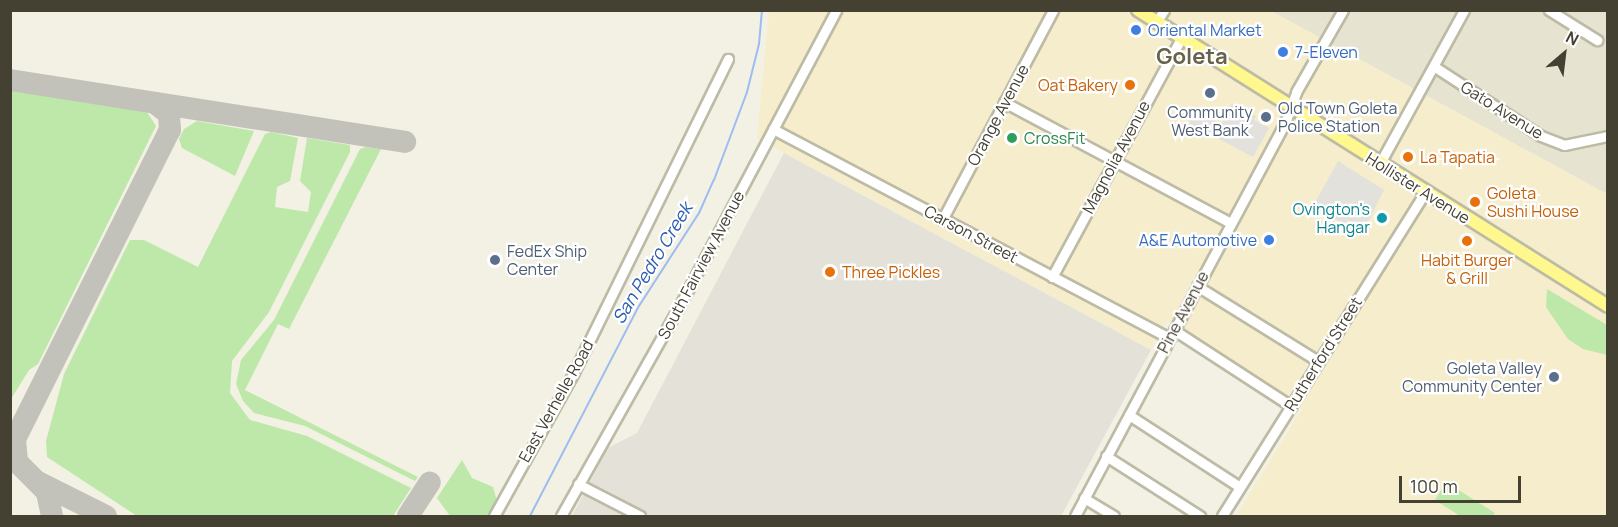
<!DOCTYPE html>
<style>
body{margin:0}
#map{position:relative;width:1618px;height:527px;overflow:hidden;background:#f2f1e3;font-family:Manrope,sans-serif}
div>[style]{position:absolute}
.residential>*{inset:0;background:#e6e4d1}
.commercial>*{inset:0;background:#f5edcc}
.industrial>*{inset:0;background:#e4e1d8}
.green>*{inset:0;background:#bee8aa}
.parking>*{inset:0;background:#e2e1dc}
.stream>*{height:2px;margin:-1px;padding:0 1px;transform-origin:1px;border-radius:1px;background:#9cbcf2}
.taxiway>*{height:22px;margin:-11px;padding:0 11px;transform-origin:11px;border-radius:11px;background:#c2c2bb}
.roads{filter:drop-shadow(2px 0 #bdbba5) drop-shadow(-2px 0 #bdbba5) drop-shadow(0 2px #bdbba5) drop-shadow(0 -2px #bdbba5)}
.minor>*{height:9px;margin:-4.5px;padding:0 4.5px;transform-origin:4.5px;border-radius:4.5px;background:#fff}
.major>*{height:12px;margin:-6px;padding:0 6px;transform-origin:6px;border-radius:6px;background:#fff88f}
.dots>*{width:16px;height:16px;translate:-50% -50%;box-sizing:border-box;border:3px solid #fff;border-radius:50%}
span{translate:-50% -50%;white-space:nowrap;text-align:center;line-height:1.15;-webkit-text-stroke:4.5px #fff;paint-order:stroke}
.shop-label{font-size:16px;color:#366cbe}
.left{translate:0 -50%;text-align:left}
.right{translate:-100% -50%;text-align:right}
.food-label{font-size:16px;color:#c56008}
.service-label{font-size:16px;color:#4e5e75}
.street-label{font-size:16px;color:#444133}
.leisure-label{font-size:16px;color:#27864d}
.culture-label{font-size:16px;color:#0d838f}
.water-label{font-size:18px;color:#2a5ab2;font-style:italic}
.district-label{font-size:22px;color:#67624a;font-weight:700}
.frame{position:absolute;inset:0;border:12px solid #444133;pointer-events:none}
.north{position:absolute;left:1534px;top:24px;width:60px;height:60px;-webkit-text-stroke:4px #fff;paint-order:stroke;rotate:28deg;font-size:16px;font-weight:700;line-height:24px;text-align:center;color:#444133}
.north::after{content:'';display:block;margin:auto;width:21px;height:27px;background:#444133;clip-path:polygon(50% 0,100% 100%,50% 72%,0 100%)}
.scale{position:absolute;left:1399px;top:476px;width:122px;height:27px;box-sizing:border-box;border:3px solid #444133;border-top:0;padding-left:8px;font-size:18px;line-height:21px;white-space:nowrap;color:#444133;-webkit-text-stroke:4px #fff;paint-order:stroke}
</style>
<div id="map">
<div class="residential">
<i style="clip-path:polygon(1271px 11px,1607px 11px,1607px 194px)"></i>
</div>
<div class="commercial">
<i style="clip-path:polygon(769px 11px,1271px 11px,1607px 194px,1607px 516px,1236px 516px,1302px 409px,1167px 321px,1151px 350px,757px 138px)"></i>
</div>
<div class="industrial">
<i style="clip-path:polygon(784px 153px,1151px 350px,1061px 516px,572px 516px,608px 448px,637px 433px)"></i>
</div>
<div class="green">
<i style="clip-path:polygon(11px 88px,132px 107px,147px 112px,156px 126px,38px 364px,29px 370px,11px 399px)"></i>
<i style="clip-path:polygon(197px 121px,254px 131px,235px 176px,182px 148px,179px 139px,184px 129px)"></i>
<i style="clip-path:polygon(271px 132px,298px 138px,290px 181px,277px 187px,275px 207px,308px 212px,311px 192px,300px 181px,307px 138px,350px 145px,350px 152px,269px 312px,232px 361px,230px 393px,250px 420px,307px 436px,411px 488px,393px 516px,137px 516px,47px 457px,46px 441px,64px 374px,130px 240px,144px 240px,198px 267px,265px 134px)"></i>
<i style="clip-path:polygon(366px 147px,381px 149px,289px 329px,278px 324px,245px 390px,418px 477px,415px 481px,305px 426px,254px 413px,243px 401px,236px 384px,241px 360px,274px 320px,360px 149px)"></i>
<i style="clip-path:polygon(1547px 289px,1607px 325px,1607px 355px,1583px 349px,1568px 339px,1546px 307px)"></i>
<i style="clip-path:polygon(462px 460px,472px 478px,493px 487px,497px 501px,489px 516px,450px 516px,437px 498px)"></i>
<i style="clip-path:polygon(1446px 482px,1495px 513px,1492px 516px,1460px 516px,1435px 500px)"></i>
</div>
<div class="parking">
<i style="clip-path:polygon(1232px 103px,1256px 116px,1254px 120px,1269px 128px,1253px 157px,1187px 122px,1194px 110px,1221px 124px)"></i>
<i style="clip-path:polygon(1338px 161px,1384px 190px,1364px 230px,1348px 220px,1344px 224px,1313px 206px)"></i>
</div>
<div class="stream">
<i style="left:530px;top:516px;width:237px;rotate:-62.6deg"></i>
<i style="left:639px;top:306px;width:111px;rotate:-57.2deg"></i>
<i style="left:699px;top:213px;width:36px;rotate:-66deg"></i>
<i style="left:714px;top:180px;width:94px;rotate:-69.4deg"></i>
<i style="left:747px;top:92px;width:49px;rotate:-76deg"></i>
<i style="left:759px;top:44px;width:34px;rotate:-85deg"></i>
</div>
<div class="taxiway">
<i style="left:10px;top:80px;width:400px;rotate:8.9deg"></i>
<i style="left:38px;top:482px;width:76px;rotate:26.6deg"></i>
<i style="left:52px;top:516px;width:25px;rotate:-102deg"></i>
<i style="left:47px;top:492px;width:42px;rotate:-135deg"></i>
<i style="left:17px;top:462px;width:23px;rotate:-95deg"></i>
<i style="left:15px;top:439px;width:346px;rotate:-63.4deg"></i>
<i style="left:170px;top:130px;width:16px;rotate:-94deg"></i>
<i style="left:169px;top:114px;width:18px;rotate:-142deg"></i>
<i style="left:408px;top:516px;width:40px;rotate:-57.1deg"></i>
</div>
<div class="roads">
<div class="minor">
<i style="left:1549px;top:10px;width:57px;rotate:32deg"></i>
<i style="left:1156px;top:22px;width:14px;rotate:-56deg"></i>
<i style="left:1435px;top:67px;width:126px;rotate:33.1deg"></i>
<i style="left:1541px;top:136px;width:25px;rotate:21deg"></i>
<i style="left:1564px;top:145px;width:45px;rotate:-11.6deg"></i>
<i style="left:1004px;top:102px;width:257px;rotate:28.1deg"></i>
<i style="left:773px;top:129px;width:448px;rotate:27.8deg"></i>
<i style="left:1380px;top:163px;width:175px;rotate:-61.2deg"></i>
<i style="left:942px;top:220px;width:238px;rotate:-62.1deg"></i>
<i style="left:1052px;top:277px;width:272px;rotate:-61.6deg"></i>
<i style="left:1197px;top:286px;width:142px;rotate:31.8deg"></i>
<i style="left:1174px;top:330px;width:140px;rotate:33deg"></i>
<i style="left:1129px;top:415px;width:132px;rotate:33deg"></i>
<i style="left:1106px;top:456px;width:112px;rotate:32.6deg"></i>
<i style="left:578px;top:484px;width:70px;rotate:27.3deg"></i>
<i style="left:1084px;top:498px;width:35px;rotate:31deg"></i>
<i style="left:494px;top:516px;width:165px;rotate:-60.9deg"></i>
<i style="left:574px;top:372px;width:349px;rotate:-63.8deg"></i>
<i style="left:561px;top:516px;width:240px;rotate:-60.6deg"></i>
<i style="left:679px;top:307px;width:336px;rotate:-62.1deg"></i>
<i style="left:1075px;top:516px;width:446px;rotate:-61.9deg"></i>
<i style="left:1285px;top:123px;width:33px;rotate:-70deg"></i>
<i style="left:1296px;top:92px;width:95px;rotate:-60.2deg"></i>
<i style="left:1222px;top:516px;width:382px;rotate:-57.9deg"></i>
</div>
<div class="major">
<i style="left:1138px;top:10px;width:555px;rotate:32.2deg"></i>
</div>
</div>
<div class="dots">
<i style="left:1136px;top:30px;background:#3f7fe0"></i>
<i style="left:1283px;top:52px;background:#3f7fe0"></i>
<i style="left:1130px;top:85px;background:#e8710a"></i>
<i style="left:1210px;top:93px;background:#5c6f8a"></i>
<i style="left:1266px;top:117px;background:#5c6f8a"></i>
<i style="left:1012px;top:138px;background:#2e9e5b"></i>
<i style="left:1408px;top:157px;background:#e8710a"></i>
<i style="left:1475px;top:202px;background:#e8710a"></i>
<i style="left:1382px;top:218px;background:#0f9aa8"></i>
<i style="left:1269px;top:240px;background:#3f7fe0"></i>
<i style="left:1467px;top:241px;background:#e8710a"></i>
<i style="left:495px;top:260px;background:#5c6f8a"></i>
<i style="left:830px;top:272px;background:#e8710a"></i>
<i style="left:1554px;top:377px;background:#5c6f8a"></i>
</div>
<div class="shop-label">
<span class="left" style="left:1148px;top:30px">Oriental Market</span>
<span class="left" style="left:1295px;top:52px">7-Eleven</span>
<span class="right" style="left:1257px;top:240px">A&amp;E Automotive</span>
</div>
<div class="food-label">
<span class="right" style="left:1118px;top:85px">Oat Bakery</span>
<span class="left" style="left:1420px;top:157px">La Tapatia</span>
<span class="left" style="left:1487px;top:202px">Goleta<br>Sushi House</span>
<span style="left:1467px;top:269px">Habit Burger<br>&amp; Grill</span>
<span class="left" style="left:842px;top:272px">Three Pickles</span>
</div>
<div class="service-label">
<span class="left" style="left:1278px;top:117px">Old Town Goleta<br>Police Station</span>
<span style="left:1210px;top:121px">Community<br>West Bank</span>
<span class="left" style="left:507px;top:260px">FedEx Ship<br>Center</span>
<span class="right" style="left:1542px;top:377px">Goleta Valley<br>Community Center</span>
</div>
<div class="street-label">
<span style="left:1502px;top:110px;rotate:32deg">Gato Avenue</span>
<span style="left:998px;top:115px;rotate:-62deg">Orange Avenue</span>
<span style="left:1116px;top:157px;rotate:-62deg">Magnolia Avenue</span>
<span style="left:1418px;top:188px;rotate:32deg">Hollister Avenue</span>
<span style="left:971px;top:234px;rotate:28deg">Carson Street</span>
<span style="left:701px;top:265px;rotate:-62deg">South Fairview Avenue</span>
<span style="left:1183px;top:312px;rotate:-62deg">Pine Avenue</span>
<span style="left:1323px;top:354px;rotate:-58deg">Rutherford Street</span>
<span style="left:556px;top:401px;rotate:-61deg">East Verhelle Road</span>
</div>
<div class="leisure-label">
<span class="left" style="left:1024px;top:138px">CrossFit</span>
</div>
<div class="culture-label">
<span class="right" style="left:1370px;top:218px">Ovington's<br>Hangar</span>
</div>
<div class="water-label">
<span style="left:652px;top:263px;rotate:-59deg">San Pedro Creek</span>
</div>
<div class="district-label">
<span style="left:1192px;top:57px">Goleta</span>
</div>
<div class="frame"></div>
<div class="north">N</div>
<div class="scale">100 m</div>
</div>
